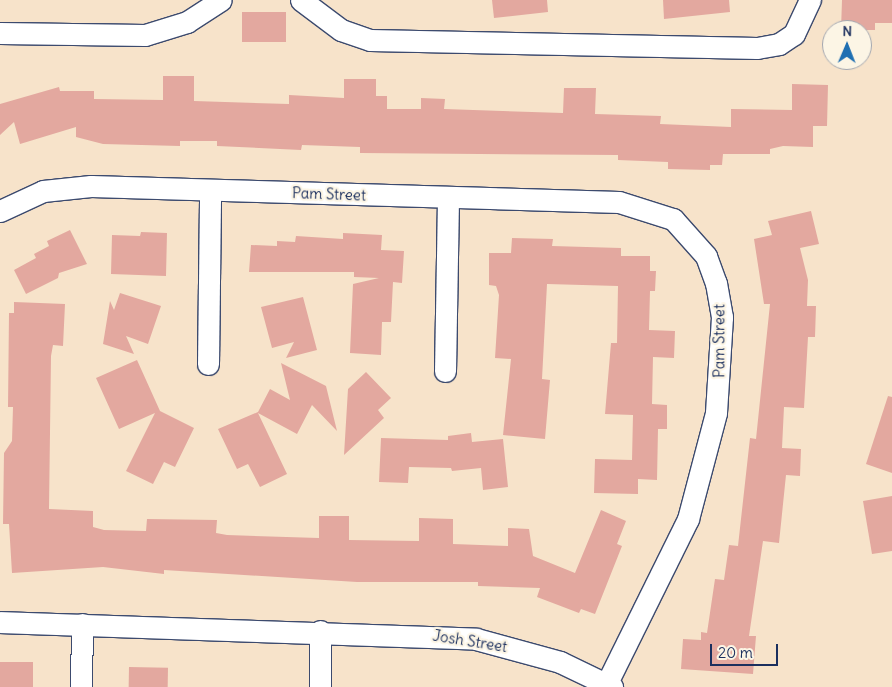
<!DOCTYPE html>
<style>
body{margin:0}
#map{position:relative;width:892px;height:687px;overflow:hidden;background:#f7e3ca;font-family:Delius,sans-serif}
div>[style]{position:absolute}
.building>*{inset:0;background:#e3a89f;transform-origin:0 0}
.roads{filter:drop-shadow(1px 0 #3c4a6e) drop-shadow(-1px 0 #3c4a6e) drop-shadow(0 1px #3c4a6e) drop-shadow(0 -1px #3c4a6e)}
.minor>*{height:21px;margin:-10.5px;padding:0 10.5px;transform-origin:10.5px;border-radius:10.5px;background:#fff}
span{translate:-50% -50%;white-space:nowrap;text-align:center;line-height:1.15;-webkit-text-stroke:4.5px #fcf5e5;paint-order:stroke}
.street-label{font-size:15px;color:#1b2f5e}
.north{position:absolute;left:822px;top:20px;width:50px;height:50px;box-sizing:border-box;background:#fcf5e5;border:1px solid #a2a6af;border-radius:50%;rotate:1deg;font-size:14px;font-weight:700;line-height:20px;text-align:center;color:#1b2f5e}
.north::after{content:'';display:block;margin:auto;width:18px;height:22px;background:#1f6fb2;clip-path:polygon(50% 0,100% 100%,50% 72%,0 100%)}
.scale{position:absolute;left:710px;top:644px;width:68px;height:22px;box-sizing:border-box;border:2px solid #1b2f5e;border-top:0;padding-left:6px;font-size:15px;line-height:18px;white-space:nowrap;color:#1b2f5e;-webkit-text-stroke:4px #fcf5e5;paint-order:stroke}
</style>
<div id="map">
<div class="building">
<i style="clip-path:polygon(492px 0,547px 0,548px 12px,494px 18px)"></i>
<i style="clip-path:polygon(663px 0,729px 0,730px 12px,664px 19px)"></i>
<i style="clip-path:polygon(842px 0,892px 0,892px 23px,875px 23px,875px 30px,841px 30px)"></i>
<i style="left:242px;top:12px;width:44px;height:30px"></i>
<i style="clip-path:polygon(163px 76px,194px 76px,194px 101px,289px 104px,289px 95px,344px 98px,344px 79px,376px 79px,376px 96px,387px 96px,387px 109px,421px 109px,421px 98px,445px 99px,444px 109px,563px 113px,564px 88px,596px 88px,595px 114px,661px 116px,660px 124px,731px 127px,731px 109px,792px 110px,792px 84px,828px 85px,827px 126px,813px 126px,813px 147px,783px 146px,770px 149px,770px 154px,723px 154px,722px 165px,710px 165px,710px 170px,668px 169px,668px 162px,618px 160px,618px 155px,360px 153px,360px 147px,302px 145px,301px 150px,217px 146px,217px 141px,180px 141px,180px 146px,103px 144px,76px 137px,76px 127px,20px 144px,14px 122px,0 135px,0 104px,59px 87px,60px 91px,94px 91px,94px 99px,163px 100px)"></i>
<i style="clip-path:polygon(811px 211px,819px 244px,800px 248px,808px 280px,807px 306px,816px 306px,815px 337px,808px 337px,804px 408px,784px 407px,782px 448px,801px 449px,800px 476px,786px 475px,779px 543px,763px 541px,749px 636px,756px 636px,753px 674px,681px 669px,683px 639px,701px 640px,701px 632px,707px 633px,715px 579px,724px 580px,729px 545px,738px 546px,750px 438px,756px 439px,770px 304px,764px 304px,754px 239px,772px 235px,768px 221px)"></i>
<i style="clip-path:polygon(70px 230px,87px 264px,59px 273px,58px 278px,26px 294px,14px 270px,36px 258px,34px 254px,49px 246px,47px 241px)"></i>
<i style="clip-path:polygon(141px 232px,167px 233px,166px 276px,111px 274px,112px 235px,140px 236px)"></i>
<i style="clip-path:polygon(343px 233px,382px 235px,381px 250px,404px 251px,402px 283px,393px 282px,391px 322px,382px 322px,381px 355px,350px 353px,353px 284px,379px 278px,354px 277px,354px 272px,249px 272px,251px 245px,277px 246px,277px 241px,295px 242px,296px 236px,343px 239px)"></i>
<i style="clip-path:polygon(512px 238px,553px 239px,552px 246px,621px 248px,621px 256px,650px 256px,650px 271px,656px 271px,655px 291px,650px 291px,649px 330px,675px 331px,674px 358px,653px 357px,652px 404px,667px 405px,667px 429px,658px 429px,657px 480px,638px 479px,638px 494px,594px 493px,595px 459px,632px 460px,633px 415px,605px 414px,611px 343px,617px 343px,618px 286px,547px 284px,542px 379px,550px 380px,545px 439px,503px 435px,511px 359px,495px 358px,499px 295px,496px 286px,489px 285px,489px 253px,511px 253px)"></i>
<i style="clip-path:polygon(120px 293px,161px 306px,148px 344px,126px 336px,134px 354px,103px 344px,110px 301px,114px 310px)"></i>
<i style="clip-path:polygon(303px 297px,317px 350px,286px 358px,294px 342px,272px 348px,261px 307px)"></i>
<i style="clip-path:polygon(14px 302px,65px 304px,63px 346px,53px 345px,51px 356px,49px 509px,93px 511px,93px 527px,104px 530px,146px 531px,147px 519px,217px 520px,216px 533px,227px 535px,319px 538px,319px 516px,349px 516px,349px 540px,419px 541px,419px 518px,453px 519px,453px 544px,508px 546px,508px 528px,529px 529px,533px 556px,575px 573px,601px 510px,626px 521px,617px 544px,622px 546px,595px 614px,581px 609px,579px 613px,537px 597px,540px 588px,478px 586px,478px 582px,357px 582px,164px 570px,164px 574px,103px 567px,12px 573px,9px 524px,3px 524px,4px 453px,12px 441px,13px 407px,8px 407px,9px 313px,14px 313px)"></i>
<i style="clip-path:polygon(137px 360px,160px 411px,194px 428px,175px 467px,164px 462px,153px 484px,126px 471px,155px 413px,119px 429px,96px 378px)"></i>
<i style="clip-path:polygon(281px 363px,326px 386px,337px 431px,312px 405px,297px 434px,258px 413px,287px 474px,260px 487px,248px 464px,237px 469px,218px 429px,258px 412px,270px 389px,290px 400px)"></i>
<i style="clip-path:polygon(366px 372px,391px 398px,378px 410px,384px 418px,344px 455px,348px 389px)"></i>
<i style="clip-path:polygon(888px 396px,892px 397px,892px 473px,866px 464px)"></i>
<i style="clip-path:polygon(471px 433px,472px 442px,503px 439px,508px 487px,483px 490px,481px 468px,452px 471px,451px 468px,409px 467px,408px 483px,379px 482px,381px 438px,448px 440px,448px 436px)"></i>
<i style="clip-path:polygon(892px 496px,892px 551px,872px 554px,863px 501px)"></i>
<i style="left:0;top:662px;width:33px;height:25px"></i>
<i style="left:129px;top:667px;width:39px;height:20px;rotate:1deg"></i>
</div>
<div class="roads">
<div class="minor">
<i style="left:301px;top:0;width:50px;rotate:36.9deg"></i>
<i style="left:341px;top:30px;width:31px;rotate:19deg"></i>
<i style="left:370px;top:40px;width:387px;rotate:1.2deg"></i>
<i style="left:757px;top:48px;width:22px;rotate:-10deg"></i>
<i style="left:779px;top:44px;width:18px;rotate:-34deg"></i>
<i style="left:794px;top:34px;width:38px;rotate:-65deg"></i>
<i style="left:0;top:33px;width:145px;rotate:0.8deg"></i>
<i style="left:145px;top:35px;width:44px;rotate:-17.2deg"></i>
<i style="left:187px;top:22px;width:40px;rotate:-32.9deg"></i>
<i style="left:0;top:211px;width:47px;rotate:-24.9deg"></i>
<i style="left:43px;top:191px;width:48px;rotate:-5.9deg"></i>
<i style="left:91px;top:186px;width:528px;rotate:1.74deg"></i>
<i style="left:619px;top:202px;width:57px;rotate:17.5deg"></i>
<i style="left:673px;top:219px;width:50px;rotate:48.3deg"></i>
<i style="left:706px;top:256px;width:29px;rotate:70deg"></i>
<i style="left:716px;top:283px;width:35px;rotate:80deg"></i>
<i style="left:722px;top:317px;width:96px;rotate:93.6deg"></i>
<i style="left:716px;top:413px;width:110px;rotate:104.8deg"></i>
<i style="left:688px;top:519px;width:183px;rotate:116.3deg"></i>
<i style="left:208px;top:364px;width:174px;rotate:-89.3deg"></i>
<i style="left:445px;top:371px;width:174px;rotate:-89deg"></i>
<i style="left:0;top:622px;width:476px;rotate:2deg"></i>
<i style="left:476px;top:639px;width:87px;rotate:15.3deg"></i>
<i style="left:560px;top:662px;width:58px;rotate:25.7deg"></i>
<i style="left:81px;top:687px;width:63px;rotate:-89.1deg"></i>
<i style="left:320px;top:687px;width:56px;rotate:-90deg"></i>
</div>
</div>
<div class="street-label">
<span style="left:329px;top:194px;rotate:2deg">Pam Street</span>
<span style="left:719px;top:341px;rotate:-90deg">Pam Street</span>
<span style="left:470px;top:641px;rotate:9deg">Josh Street</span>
</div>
<div class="north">N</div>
<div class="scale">20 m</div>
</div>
